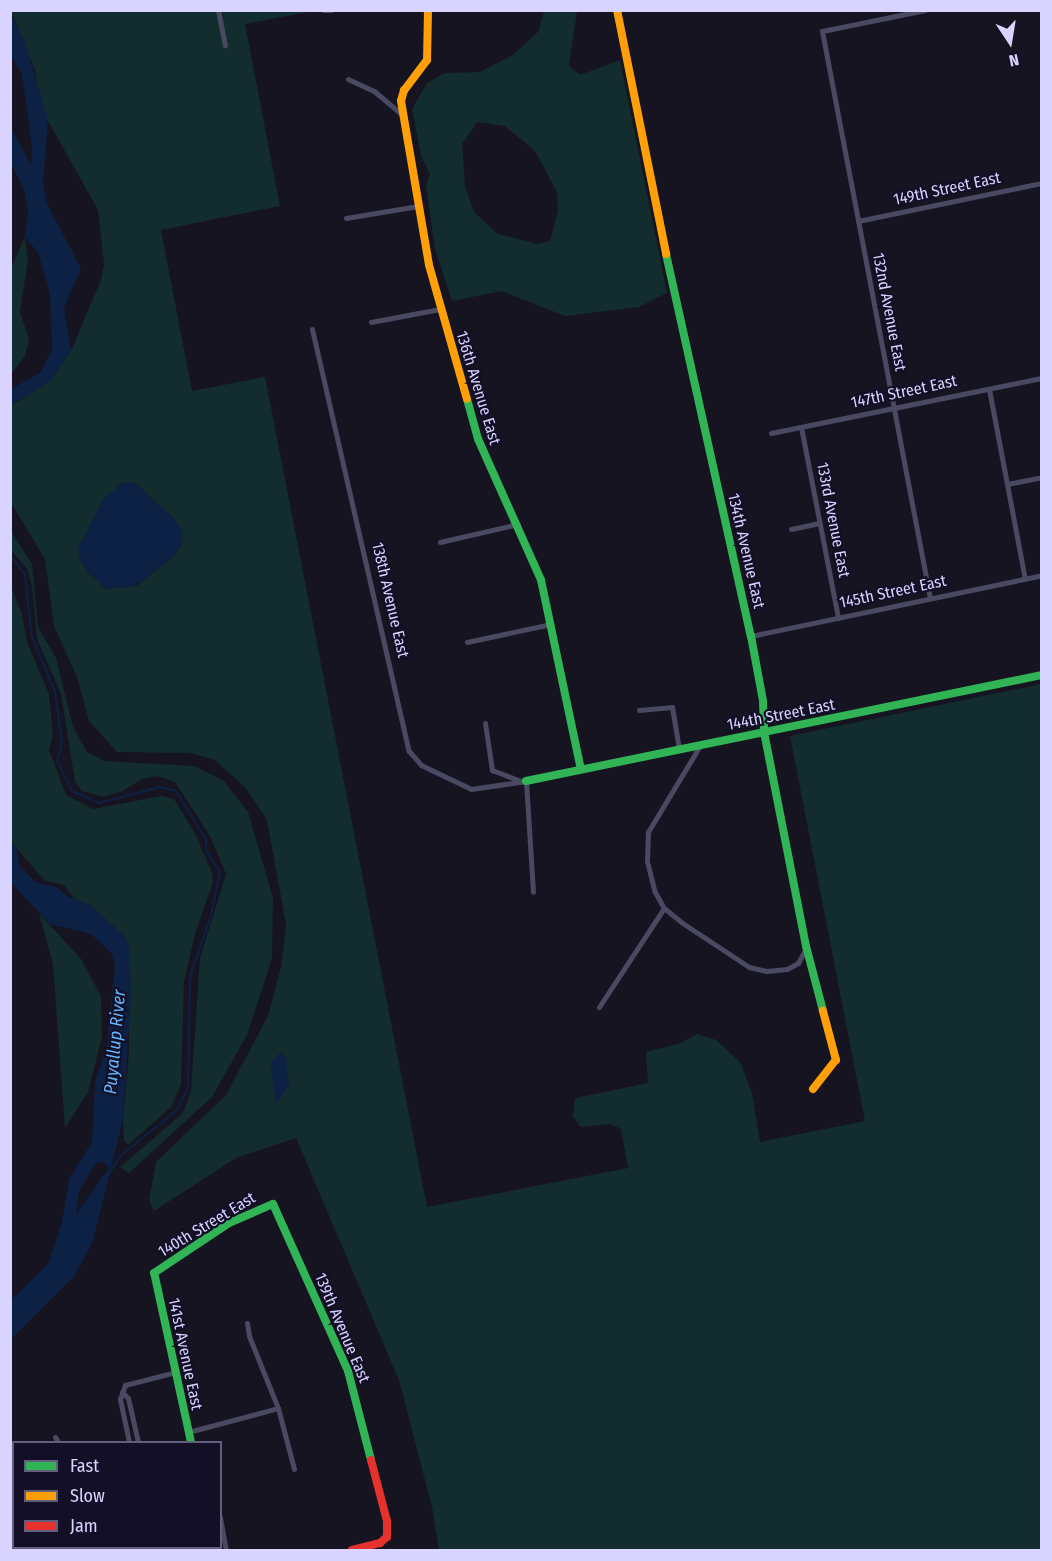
<!DOCTYPE html>
<style>
body{margin:0}
#map{position:relative;width:1052px;height:1561px;overflow:hidden;background:#161421;font-family:"Fira Sans Condensed",sans-serif}
div>[style]{position:absolute}
.green>*{inset:0;background:#132c2d}
.water>*{inset:0;background:#0d2144}
.stream>*{height:2px;margin:-1px;padding:0 1px;transform-origin:1px;border-radius:1px;background:#0d2144}
.street>*{height:5px;margin:-2.5px;padding:0 2.5px;transform-origin:2.5px;border-radius:2.5px;background:#4a4962}
.fast>*{height:8px;margin:-4px;padding:0 4px;transform-origin:4px;border-radius:4px;background:#30b455}
.slow>*{height:8px;margin:-4px;padding:0 4px;transform-origin:4px;border-radius:4px;background:#ff9f0a}
.jam>*{height:8px;margin:-4px;padding:0 4px;transform-origin:4px;border-radius:4px;background:#e5322d}
span{translate:-50% -50%;white-space:nowrap;text-align:center;line-height:1.15;-webkit-text-stroke:4.5px #130f26;paint-order:stroke}
.street-label{font-size:16px;color:#d9d4ff}
.water-label{font-size:18px;color:#62b6ff;font-style:italic}
.frame{position:absolute;inset:0;border:12px solid #d9d4ff;pointer-events:none}
.legend{position:absolute;left:12px;top:1441px;width:210px;height:108px;box-sizing:border-box;background:#130f26;border:2px solid #625e7d;margin:0;padding:8px 10px;list-style:none;font-size:18px;color:#d9d4ff}
.legend li{display:flex;align-items:center;gap:12px;height:30px}
.legend b{width:30px;border:2px solid #625e7d}
.north{position:absolute;left:980px;top:12px;width:60px;height:60px;-webkit-text-stroke:4px #130f26;paint-order:stroke;rotate:168deg;font-size:16px;font-weight:700;line-height:24px;text-align:center;color:#d9d4ff}
.north::after{content:'';display:block;margin:auto;width:21px;height:27px;background:#d9d4ff;clip-path:polygon(50% 0,100% 100%,50% 72%,0 100%)}
</style>
<div id="map">
<div class="green">
<i style="clip-path:polygon(evenodd,11px 11px,314px 11px,245px 24px,280px 206px,161px 230px,192px 391px,265px 377px,427px 1207px,628px 1168px,621px 1129px,610px 1124px,581px 1127px,573px 1117px,575px 1098px,648px 1083px,646px 1052px,679px 1044px,697px 1034px,716px 1040px,740px 1062px,752px 1093px,760px 1142px,865px 1121px,790px 736px,1041px 684px,1041px 1550px,439px 1550px,432px 1507px,399px 1380px,296px 1138px,236px 1158px,154px 1211px,149px 1200px,156px 1162px,226px 1095px,268px 1016px,281px 967px,286px 925px,267px 820px,245px 787px,215px 760px,190px 753px,117px 752px,89px 721px,77px 677px,54px 626px,45px 559px,11px 503px,11px 405px,21px 400px,71px 351px,101px 280px,104px 264px,98px 210px,42px 110px,35px 71px,11px 11px,135px 483px,176px 521px,182px 542px,174px 556px,136px 586px,106px 589px,89px 573px,79px 557px,78px 548px,91px 528px,135px 483px)"></i>
<i style="clip-path:polygon(evenodd,544px 11px,577px 11px,569px 66px,580px 75px,620px 60px,667px 293px,639px 307px,565px 316px,502px 291px,452px 301px,435px 249px,426px 185px,430px 174px,421px 156px,412px 109px,427px 83px,445px 73px,480px 72px,513px 55px,538px 32px,544px 11px,477px 122px,505px 126px,535px 151px,557px 192px,558px 211px,550px 241px,537px 244px,498px 234px,474px 212px,465px 186px,462px 144px,477px 122px)"></i>
<i style="clip-path:polygon(25px 237px,28px 259px,20px 312px,29px 339px,25px 356px,11px 374px,11px 267px)"></i>
<i style="clip-path:polygon(11px 531px,32px 564px,38px 627px,56px 658px,73px 727px,87px 752px,105px 761px,194px 766px,224px 781px,248px 812px,273px 898px,272px 958px,247px 1035px,212px 1097px,129px 1173px,120px 1167px,183px 1113px,191px 1091px,200px 958px,226px 874px,210px 836px,175px 782px,158px 776px,142px 779px,123px 791px,103px 797px,82px 791px,75px 782px,61px 694px,37px 639px,32px 586px,27px 569px,11px 550px)"></i>
<i style="clip-path:polygon(10px 584px,22px 614px,27px 642px,49px 694px,53px 735px,49px 750px,66px 795px,93px 809px,161px 796px,174px 799px,196px 835px,212px 873px,213px 882px,195px 934px,184px 982px,181px 1085px,171px 1107px,128px 1145px,124px 1141px,123px 1120px,129px 1051px,129px 948px,124px 936px,90px 905px,74px 899px,64px 885px,45px 881px,11px 842px)"></i>
<i style="clip-path:polygon(39px 913px,81px 959px,101px 996px,102px 1037px,88px 1092px,65px 1128px,53px 964px)"></i>
<i style="clip-path:polygon(10px 1489px,14px 1548px,63px 1550px,11px 1550px)"></i>
</div>
<div class="water">
<i style="clip-path:polygon(11px 15px,25px 42px,48px 120px,43px 183px,47px 204px,81px 268px,64px 308px,71px 351px,50px 381px,11px 405px,11px 389px,40px 373px,52px 350px,50px 295px,39px 254px,25px 237px,28px 210px,24px 190px,11px 163px,11px 128px,31px 165px,32px 147px,22px 74px,11px 56px)"></i>
<i style="clip-path:polygon(124px 482px,135px 483px,176px 521px,183px 533px,182px 542px,174px 556px,135px 586px,106px 589px,89px 573px,79px 557px,78px 548px,105px 497px)"></i>
<i style="clip-path:polygon(evenodd,10px 842px,17px 850px,20px 867px,37px 883px,56px 887px,67px 896px,90px 905px,124px 936px,129px 948px,131px 992px,123px 1120px,93px 1241px,75px 1275px,11px 1339px,11px 1300px,48px 1264px,62px 1222px,69px 1179px,92px 1142px,95px 1083px,107px 1044px,115px 967px,112px 954px,91px 934px,50px 924px,11px 883px,10px 842px,102px 1161px,109px 1168px,76px 1214px,79px 1191px,95px 1164px,102px 1161px)"></i>
<i style="clip-path:polygon(280px 1053px,286px 1057px,289px 1085px,276px 1104px,270px 1063px)"></i>
</div>
<div class="stream">
<i style="left:10px;top:555px;width:25px;rotate:53deg"></i>
<i style="left:25px;top:575px;width:62px;rotate:83.6deg"></i>
<i style="left:32px;top:637px;width:60px;rotate:67.3deg"></i>
<i style="left:55px;top:692px;width:51px;rotate:82.2deg"></i>
<i style="left:62px;top:743px;width:19px;rotate:106deg"></i>
<i style="left:57px;top:761px;width:34px;rotate:63deg"></i>
<i style="left:72px;top:791px;width:30px;rotate:24deg"></i>
<i style="left:99px;top:803px;width:63px;rotate:-14.7deg"></i>
<i style="left:160px;top:787px;width:16px;rotate:14deg"></i>
<i style="left:176px;top:791px;width:57px;rotate:58.5deg"></i>
<i style="left:206px;top:840px;width:10px;rotate:90deg"></i>
<i style="left:206px;top:850px;width:26px;rotate:58deg"></i>
<i style="left:220px;top:872px;width:45px;rotate:101.6deg"></i>
<i style="left:211px;top:916px;width:64px;rotate:109.3deg"></i>
<i style="left:190px;top:976px;width:112px;rotate:91deg"></i>
<i style="left:188px;top:1088px;width:25px;rotate:117deg"></i>
<i style="left:177px;top:1110px;width:75px;rotate:141deg"></i>
<i style="left:119px;top:1157px;width:21px;rotate:119deg"></i>
</div>
<div class="street">
<i style="left:218px;top:10px;width:36px;rotate:79deg"></i>
<i style="left:323px;top:10px;width:8px"></i>
<i style="left:925px;top:10px;width:105px;rotate:168.5deg"></i>
<i style="left:822px;top:31px;width:577px;rotate:79.22deg"></i>
<i style="left:348px;top:79px;width:29px;rotate:25deg"></i>
<i style="left:374px;top:91px;width:39px;rotate:40deg"></i>
<i style="left:346px;top:218px;width:73px;rotate:-9.5deg"></i>
<i style="left:858px;top:221px;width:188px;rotate:-11.7deg"></i>
<i style="left:371px;top:322px;width:70px;rotate:-10.7deg"></i>
<i style="left:312px;top:329px;width:433px;rotate:77.1deg"></i>
<i style="left:409px;top:751px;width:18px;rotate:49deg"></i>
<i style="left:421px;top:765px;width:55px;rotate:25.6deg"></i>
<i style="left:471px;top:789px;width:56px;rotate:-8.3deg"></i>
<i style="left:526px;top:781px;width:111px;rotate:86.4deg"></i>
<i style="left:989px;top:389px;width:193px;rotate:79.3deg"></i>
<i style="left:801px;top:427px;width:195px;rotate:79deg"></i>
<i style="left:771px;top:433px;width:277px;rotate:-11.5deg"></i>
<i style="left:1007px;top:484px;width:36px;rotate:-11deg"></i>
<i style="left:791px;top:529px;width:29px;rotate:-12deg"></i>
<i style="left:440px;top:542px;width:80px;rotate:-13deg"></i>
<i style="left:751px;top:636px;width:297px;rotate:-11.8deg"></i>
<i style="left:467px;top:642px;width:86px;rotate:-12.1deg"></i>
<i style="left:639px;top:710px;width:33px;rotate:-5deg"></i>
<i style="left:672px;top:707px;width:43px;rotate:80.5deg"></i>
<i style="left:485px;top:723px;width:48px;rotate:81.5deg"></i>
<i style="left:492px;top:770px;width:30px;rotate:21deg"></i>
<i style="left:701px;top:744px;width:103px;rotate:121.1deg"></i>
<i style="left:648px;top:832px;width:29px;rotate:92deg"></i>
<i style="left:647px;top:861px;width:32px;rotate:76deg"></i>
<i style="left:655px;top:892px;width:18px;rotate:61deg"></i>
<i style="left:664px;top:908px;width:22px;rotate:39deg"></i>
<i style="left:681px;top:922px;width:82px;rotate:33.5deg"></i>
<i style="left:749px;top:967px;width:18px;rotate:13deg"></i>
<i style="left:767px;top:971px;width:20px;rotate:-6deg"></i>
<i style="left:787px;top:969px;width:13px;rotate:-29deg"></i>
<i style="left:798px;top:963px;width:17px;rotate:-62deg"></i>
<i style="left:599px;top:1007px;width:118px;rotate:-56.7deg"></i>
<i style="left:247px;top:1323px;width:13px;rotate:81deg"></i>
<i style="left:249px;top:1336px;width:78px;rotate:68.1deg"></i>
<i style="left:278px;top:1408px;width:63px;rotate:75.3deg"></i>
<i style="left:122px;top:1392px;width:8px;rotate:45deg"></i>
<i style="left:128px;top:1398px;width:45px;rotate:77.2deg"></i>
<i style="left:188px;top:1432px;width:93px;rotate:-14.9deg"></i>
<i style="left:55px;top:1437px;width:6px;rotate:59deg"></i>
<i style="left:129px;top:1442px;width:44px;rotate:-101.8deg"></i>
<i style="left:120px;top:1399px;width:15px;rotate:-70deg"></i>
<i style="left:125px;top:1385px;width:53px;rotate:-14.3deg"></i>
<i style="left:220px;top:1517px;width:34px;rotate:80deg"></i>
<i style="left:86px;top:1548px;width:2px;rotate:90deg"></i>
<i style="left:153px;top:1548px;width:2px;rotate:90deg"></i>
<i style="left:161px;top:1548px;width:2px;rotate:90deg"></i>
</div>
<div class="fast">
<i style="left:666px;top:254px;width:391px;rotate:77.5deg"></i>
<i style="left:751px;top:636px;width:66px;rotate:79.5deg"></i>
<i style="left:763px;top:701px;width:31px;rotate:88deg"></i>
<i style="left:764px;top:732px;width:218px;rotate:78.9deg"></i>
<i style="left:806px;top:946px;width:67px;rotate:75.3deg"></i>
<i style="left:467px;top:399px;width:41px;rotate:74.6deg"></i>
<i style="left:478px;top:439px;width:154px;rotate:65.9deg"></i>
<i style="left:541px;top:580px;width:193px;rotate:78.1deg"></i>
<i style="left:526px;top:781px;width:527px;rotate:-11.61deg"></i>
<i style="left:191px;top:1442px;width:173px;rotate:-102.3deg"></i>
<i style="left:154px;top:1273px;width:90px;rotate:-33.7deg"></i>
<i style="left:229px;top:1223px;width:48px;rotate:-23.4deg"></i>
<i style="left:273px;top:1204px;width:183px;rotate:65.8deg"></i>
<i style="left:348px;top:1371px;width:92px;rotate:75.5deg"></i>
</div>
<div class="slow">
<i style="left:428px;top:10px;width:50px;rotate:91.1deg"></i>
<i style="left:427px;top:60px;width:38px;rotate:127deg"></i>
<i style="left:404px;top:90px;width:11px;rotate:105deg"></i>
<i style="left:401px;top:101px;width:166px;rotate:80.3deg"></i>
<i style="left:429px;top:265px;width:139px;rotate:74.2deg"></i>
<i style="left:617px;top:10px;width:249px;rotate:78.6deg"></i>
<i style="left:813px;top:1089px;width:37px;rotate:-52deg"></i>
<i style="left:836px;top:1060px;width:51px;rotate:-104.9deg"></i>
</div>
<div class="jam">
<i style="left:352px;top:1550px;width:29px;rotate:-14deg"></i>
<i style="left:380px;top:1543px;width:9px;rotate:-41deg"></i>
<i style="left:387px;top:1537px;width:16px;rotate:-90deg"></i>
<i style="left:387px;top:1521px;width:63px;rotate:-104.7deg"></i>
</div>
<div class="street-label">
<span style="left:947px;top:189px;rotate:-12deg">149th Street East</span>
<span style="left:889px;top:312px;rotate:79deg">132nd Avenue East</span>
<span style="left:478px;top:388px;rotate:73deg">136th Avenue East</span>
<span style="left:904px;top:392px;rotate:-12deg">147th Street East</span>
<span style="left:833px;top:520px;rotate:79deg">133rd Avenue East</span>
<span style="left:746px;top:551px;rotate:77deg">134th Avenue East</span>
<span style="left:893px;top:592px;rotate:-12deg">145th Street East</span>
<span style="left:390px;top:600px;rotate:77deg">138th Avenue East</span>
<span style="left:781px;top:715px;rotate:-11deg">144th Street East</span>
<span style="left:207px;top:1225px;rotate:-31deg">140th Street East</span>
<span style="left:342px;top:1328px;rotate:67deg">139th Avenue East</span>
<span style="left:185px;top:1354px;rotate:78deg">141st Avenue East</span>
</div>
<div class="water-label">
<span style="left:115px;top:1042px;rotate:-85deg">Puyallup River</span>
</div>
<div class="frame"></div>
<ul class="legend">
<li><b style="height:8px;background:#30b455"></b>Fast</li>
<li><b style="height:8px;background:#ff9f0a"></b>Slow</li>
<li><b style="height:8px;background:#e5322d"></b>Jam</li>
</ul>
<div class="north">N</div>
</div>
